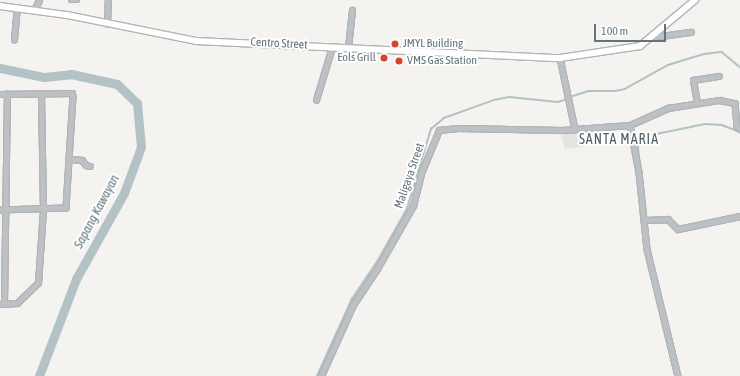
<!DOCTYPE html>
<style>
body{margin:0}
#map{position:relative;width:740px;height:376px;overflow:hidden;background:#f4f3ef;font-family:"Asap Condensed",sans-serif}
div>[style]{position:absolute}
.built>*{inset:0;background:#e4e5e3}
.stream>*{height:1.5px;margin:-0.75px;padding:0 0.75px;transform-origin:0.75px;border-radius:0.75px;background:#b3c2c4}
.river>*{height:9px;margin:-4.5px;padding:0 4.5px;transform-origin:4.5px;border-radius:4.5px;background:#b3c2c4}
.roads{filter:drop-shadow(1px 0 #afb5b9) drop-shadow(-1px 0 #afb5b9) drop-shadow(0 1px #afb5b9) drop-shadow(0 -1px #afb5b9)}
.street>*{height:4.5px;margin:-2.25px;padding:0 2.25px;transform-origin:2.25px;border-radius:2.25px;background:#bdc1c4}
.secondary>*{height:6px;margin:-3px;padding:0 3px;transform-origin:3px;border-radius:3px;background:#fff}
.dots>*{width:11px;height:11px;translate:-50% -50%;box-sizing:border-box;border:2px solid #fff;border-radius:50%}
span{translate:-50% -50%;white-space:nowrap;text-align:center;line-height:1.15;-webkit-text-stroke:4px #fff;paint-order:stroke}
.street-label{font-size:12px;color:#637680}
.poi-label{font-size:12px;color:#637680}
.left{translate:0 -50%;text-align:left}
.right{translate:-100% -50%;text-align:right}
.water-label{font-size:13px;color:#5f787e;font-style:italic}
.quarter-label{font-size:14px;color:#515e65;letter-spacing:1px}
.scale{position:absolute;left:594px;top:24px;width:72px;height:18px;box-sizing:border-box;border:2px solid #637680;border-top:0;padding-left:5px;font-size:12px;line-height:14px;white-space:nowrap;color:#637680;-webkit-text-stroke:3px #fff;paint-order:stroke}
</style>
<div id="map">
<div class="built">
<i style="clip-path:polygon(588px 130px,589px 146px,565px 149px,560px 131px)"></i>
</div>
<div class="stream">
<i style="left:570px;top:97px;width:19px;rotate:-18deg"></i>
<i style="left:588px;top:91px;width:27px"></i>
<i style="left:615px;top:91px;width:10px;rotate:-11deg"></i>
<i style="left:625px;top:89px;width:49px;rotate:-29.2deg"></i>
<i style="left:668px;top:65px;width:39px;rotate:-17deg"></i>
<i style="left:705px;top:54px;width:17px;rotate:-7deg"></i>
<i style="left:722px;top:52px;width:23px;rotate:40deg"></i>
<i style="left:640px;top:167px;width:29px;rotate:-96deg"></i>
<i style="left:637px;top:138px;width:69px;rotate:-11.6deg"></i>
<i style="left:705px;top:124px;width:17px;rotate:3deg"></i>
<i style="left:722px;top:125px;width:19px;rotate:21deg"></i>
<i style="left:645px;top:209px;width:10px;rotate:84deg"></i>
<i style="left:668px;top:325px;width:28px;rotate:75deg"></i>
<i style="left:675px;top:355px;width:18px;rotate:77deg"></i>
<i style="left:317px;top:376px;width:85px;rotate:-65.6deg"></i>
<i style="left:352px;top:299px;width:45px;rotate:-56deg"></i>
<i style="left:377px;top:262px;width:61px;rotate:-60.5deg"></i>
<i style="left:407px;top:209px;width:84px;rotate:-73.3deg"></i>
<i style="left:431px;top:129px;width:17px;rotate:-40deg"></i>
<i style="left:444px;top:118px;width:53px;rotate:-19.8deg"></i>
<i style="left:494px;top:100px;width:15px;rotate:-11deg"></i>
<i style="left:509px;top:97px;width:49px;rotate:5.8deg"></i>
<i style="left:558px;top:102px;width:9px;rotate:-18deg"></i>
</div>
<div class="river">
<i style="left:0;top:68px;width:45px;rotate:11.6deg"></i>
<i style="left:44px;top:77px;width:27px;rotate:-6deg"></i>
<i style="left:71px;top:74px;width:47px;rotate:12.3deg"></i>
<i style="left:117px;top:84px;width:28px;rotate:44deg"></i>
<i style="left:137px;top:103px;width:44px;rotate:84.8deg"></i>
<i style="left:141px;top:147px;width:49px;rotate:110.3deg"></i>
<i style="left:124px;top:193px;width:98px;rotate:119.2deg"></i>
<i style="left:76px;top:279px;width:104px;rotate:110.9deg"></i>
</div>
<div class="roads">
<div class="street">
<i style="left:71px;top:0;width:6px"></i>
<i style="left:34px;top:10px;width:11px;rotate:-63deg"></i>
<i style="left:107px;top:24px;width:24px;rotate:-88deg"></i>
<i style="left:654px;top:37px;width:37px;rotate:-8deg"></i>
<i style="left:14px;top:40px;width:32px;rotate:-85deg"></i>
<i style="left:348px;top:48px;width:38px;rotate:-84deg"></i>
<i style="left:560px;top:58px;width:73px;rotate:78.1deg"></i>
<i style="left:0;top:94px;width:72px;rotate:-0.8deg"></i>
<i style="left:72px;top:93px;width:3px;rotate:72deg"></i>
<i style="left:73px;top:96px;width:112px;rotate:93.6deg"></i>
<i style="left:66px;top:208px;width:66px;rotate:178.3deg"></i>
<i style="left:316px;top:100px;width:55px;rotate:-73.2deg"></i>
<i style="left:697px;top:103px;width:23px;rotate:-100deg"></i>
<i style="left:693px;top:80px;width:26px;rotate:-9deg"></i>
<i style="left:630px;top:125px;width:48px;rotate:79.2deg"></i>
<i style="left:639px;top:172px;width:77px;rotate:84.1deg"></i>
<i style="left:647px;top:249px;width:131px;rotate:76.3deg"></i>
<i style="left:70px;top:159px;width:12px;rotate:5deg"></i>
<i style="left:82px;top:160px;width:6px;rotate:51deg"></i>
<i style="left:86px;top:165px;width:4px;rotate:14deg"></i>
<i style="left:644px;top:220px;width:24px;rotate:-2deg"></i>
<i style="left:668px;top:219px;width:14px;rotate:45deg"></i>
<i style="left:678px;top:229px;width:63px;rotate:-11.8deg"></i>
<i style="left:0;top:304px;width:17px;rotate:-3deg"></i>
<i style="left:17px;top:303px;width:29px;rotate:-44deg"></i>
<i style="left:38px;top:283px;width:73px;rotate:-86.1deg"></i>
<i style="left:43px;top:210px;width:116px;rotate:-91deg"></i>
<i style="left:4px;top:304px;width:210px;rotate:-89.2deg"></i>
<i style="left:321px;top:376px;width:78px;rotate:-65.7deg"></i>
<i style="left:353px;top:305px;width:43px;rotate:-56.3deg"></i>
<i style="left:377px;top:269px;width:73px;rotate:-60.3deg"></i>
<i style="left:413px;top:206px;width:36px;rotate:-76deg"></i>
<i style="left:422px;top:171px;width:44px;rotate:-67.5deg"></i>
<i style="left:439px;top:130px;width:19px;rotate:-6deg"></i>
<i style="left:458px;top:128px;width:104px;rotate:1.1deg"></i>
<i style="left:562px;top:130px;width:68px;rotate:-4.2deg"></i>
<i style="left:630px;top:125px;width:42px;rotate:-24.1deg"></i>
<i style="left:668px;top:108px;width:52px;rotate:-8.9deg"></i>
<i style="left:719px;top:100px;width:16px;rotate:11deg"></i>
<i style="left:735px;top:103px;width:23px;rotate:85deg"></i>
<i style="left:737px;top:126px;width:4px;rotate:45deg"></i>
</div>
<div class="secondary">
<i style="left:0;top:6px;width:68px;rotate:7.7deg"></i>
<i style="left:67px;top:15px;width:132px;rotate:11.4deg"></i>
<i style="left:196px;top:41px;width:364px;rotate:2.7deg"></i>
<i style="left:560px;top:58px;width:81px;rotate:-8.5deg"></i>
<i style="left:640px;top:46px;width:72px;rotate:-39.9deg"></i>
</div>
</div>
<div class="dots">
<i style="left:395px;top:44px;background:#df4124"></i>
<i style="left:384px;top:58px;background:#df4124"></i>
<i style="left:399px;top:61px;background:#df4124"></i>
</div>
<div class="street-label">
<span style="left:279px;top:44px;rotate:3deg">Centro Street</span>
<span style="left:410px;top:176px;rotate:-71deg">Maligaya Street</span>
</div>
<div class="poi-label">
<span class="left" style="left:403px;top:44px">JMYL Building</span>
<span class="right" style="left:376px;top:58px">Eols Grill</span>
<span class="left" style="left:407px;top:61px">VMS Gas Station</span>
</div>
<div class="water-label">
<span style="left:97px;top:212px;rotate:-62deg">Sapang Kawayan</span>
</div>
<div class="quarter-label">
<span style="left:619px;top:139px">SANTA MARIA</span>
</div>
<div class="scale">100 m</div>
</div>
